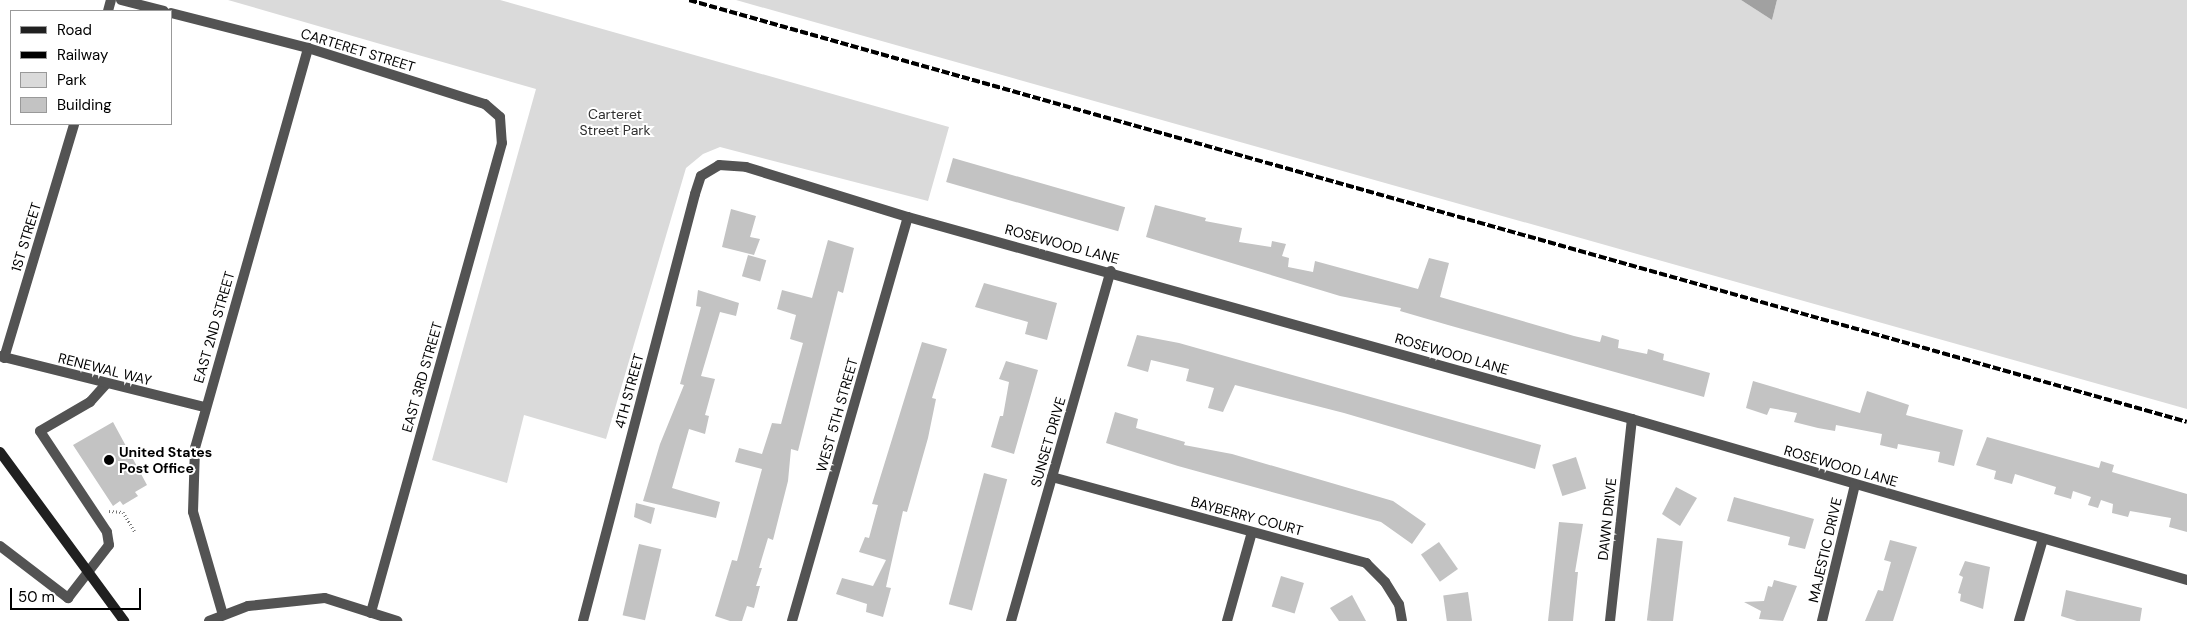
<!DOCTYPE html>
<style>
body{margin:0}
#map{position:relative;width:2187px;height:621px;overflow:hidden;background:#fff;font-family:"DM Sans",sans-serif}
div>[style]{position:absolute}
.green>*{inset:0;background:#dadada}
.water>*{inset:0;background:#a1a1a1}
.building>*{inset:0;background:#c3c3c3;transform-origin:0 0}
.path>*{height:3px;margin-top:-1.5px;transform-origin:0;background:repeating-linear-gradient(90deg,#757575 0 1px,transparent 0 3.5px)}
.service>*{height:10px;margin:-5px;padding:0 5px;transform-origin:5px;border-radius:5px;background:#535353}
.minor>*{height:10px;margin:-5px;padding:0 5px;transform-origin:5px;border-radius:5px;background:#535353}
.secondary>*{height:10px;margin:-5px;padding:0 5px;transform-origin:5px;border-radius:5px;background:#202020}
.rail>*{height:4px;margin-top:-2px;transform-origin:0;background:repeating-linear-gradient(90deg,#000 0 8px,transparent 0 10.5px)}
.dots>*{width:14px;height:14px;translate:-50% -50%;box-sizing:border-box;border:2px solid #fff;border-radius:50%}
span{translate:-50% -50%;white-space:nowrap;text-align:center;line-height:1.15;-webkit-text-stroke:4px #fff;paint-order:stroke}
.street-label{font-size:14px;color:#000}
.park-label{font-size:14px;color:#313131}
.poi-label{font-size:14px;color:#000;font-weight:700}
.left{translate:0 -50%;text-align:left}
.legend{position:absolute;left:10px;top:10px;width:162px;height:115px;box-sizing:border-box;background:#fff;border:1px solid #999;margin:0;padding:6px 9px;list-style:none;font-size:15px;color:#000}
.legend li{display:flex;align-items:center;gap:10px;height:25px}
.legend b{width:25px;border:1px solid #999}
.scale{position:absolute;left:10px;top:588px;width:131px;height:22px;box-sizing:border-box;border:2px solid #000;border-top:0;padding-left:6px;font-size:15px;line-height:18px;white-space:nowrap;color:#000;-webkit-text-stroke:4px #fff;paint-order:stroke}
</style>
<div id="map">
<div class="green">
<i style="clip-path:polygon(228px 0,500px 0,949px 127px,928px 201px,720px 147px,703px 154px,686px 168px,606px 439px,524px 415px,507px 483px,432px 460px,536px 89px)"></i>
<i style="clip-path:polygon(736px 0,1741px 0,1772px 20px,1777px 0,2187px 0,2187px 409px)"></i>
</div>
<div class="water">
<i style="clip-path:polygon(1741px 0,1777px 0,1772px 20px)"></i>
</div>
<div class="building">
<i style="left:953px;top:158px;width:179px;height:25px;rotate:16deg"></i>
<i style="clip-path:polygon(1155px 205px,1206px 218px,1205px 221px,1242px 228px,1239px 242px,1271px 247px,1272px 241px,1286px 244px,1282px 256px,1289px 258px,1288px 267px,1313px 272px,1315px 261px,1418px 289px,1429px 258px,1449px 263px,1440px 297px,1574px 336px,1600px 342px,1602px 335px,1619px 340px,1618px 348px,1647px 354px,1648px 349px,1664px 354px,1663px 360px,1710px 373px,1704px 397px,1448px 325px,1400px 311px,1401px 308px,1340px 296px,1146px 237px)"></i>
<i style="clip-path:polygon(731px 209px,756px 216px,750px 237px,760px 239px,754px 255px,722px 247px)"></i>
<i style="clip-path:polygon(828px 240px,854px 248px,843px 293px,838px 291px,798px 451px,791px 449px,788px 481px,773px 540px,768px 538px,759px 568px,762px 568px,756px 586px,760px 586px,754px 608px,747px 606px,742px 621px,730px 621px,715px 616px,732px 560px,737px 561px,762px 469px,735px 462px,739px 448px,762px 454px,772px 423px,781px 424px,803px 343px,790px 339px,796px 315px,777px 309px,782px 290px,812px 298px)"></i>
<i style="left:748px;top:255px;width:19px;height:22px;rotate:16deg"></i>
<i style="clip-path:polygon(984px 283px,1057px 303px,1047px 340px,1025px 334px,1028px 322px,975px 307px)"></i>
<i style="clip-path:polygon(698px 290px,739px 303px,736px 316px,720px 312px,701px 376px,715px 379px,705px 415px,709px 416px,705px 434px,689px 429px,672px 488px,720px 502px,716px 518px,643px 501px,660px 444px,684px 385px,680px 384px,701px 307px,696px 306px)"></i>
<i style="clip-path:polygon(1137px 335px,1179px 343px,1541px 445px,1535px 469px,1344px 413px,1235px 385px,1223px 412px,1208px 408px,1214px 388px,1186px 381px,1189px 369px,1151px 360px,1148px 372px,1127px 366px)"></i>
<i style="clip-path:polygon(922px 342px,947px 349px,932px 398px,936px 399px,928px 438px,907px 512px,903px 511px,886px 587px,891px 588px,883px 617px,866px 612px,867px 604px,836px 594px,842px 578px,873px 586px,886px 560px,859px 552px,865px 537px,869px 538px,878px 505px,872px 504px)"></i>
<i style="clip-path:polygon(1006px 361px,1038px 370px,1014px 454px,991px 447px,1000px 416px,1003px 416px,1009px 382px,999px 379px)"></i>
<i style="clip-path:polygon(1753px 381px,1860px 413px,1867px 391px,1909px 405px,1906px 415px,1963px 430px,1954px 466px,1938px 462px,1940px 452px,1898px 444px,1897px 449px,1880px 445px,1882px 434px,1836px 425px,1835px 431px,1818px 428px,1794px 422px,1797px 413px,1770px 408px,1767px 415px,1746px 408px)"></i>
<i style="clip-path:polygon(1115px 412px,1138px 419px,1136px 428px,1185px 442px,1184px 445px,1232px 454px,1393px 501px,1426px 524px,1412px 544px,1381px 522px,1178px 466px,1106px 443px)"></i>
<i style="clip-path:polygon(113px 422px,147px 485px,135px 492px,138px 496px,123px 505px,120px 501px,113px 506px,73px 445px)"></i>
<i style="clip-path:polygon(1987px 437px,2099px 468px,2101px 461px,2114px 465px,2112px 472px,2187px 494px,2187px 532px,2169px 527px,2171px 518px,2130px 511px,2128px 517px,2112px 513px,2113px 504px,2101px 500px,2098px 508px,2088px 505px,2091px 497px,2073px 491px,2071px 499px,2054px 494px,2056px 487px,2015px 474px,2012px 484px,1994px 479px,1996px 471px,1976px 465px)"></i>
<i style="left:1576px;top:457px;width:33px;height:25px;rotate:72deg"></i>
<i style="left:984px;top:473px;width:24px;height:136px;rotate:15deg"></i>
<i style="clip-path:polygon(1676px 487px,1697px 498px,1680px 526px,1662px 514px)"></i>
<i style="clip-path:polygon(1734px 497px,1814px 519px,1805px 549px,1788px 545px,1790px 537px,1727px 521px)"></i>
<i style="clip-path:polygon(636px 503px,655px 508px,651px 524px,634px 517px)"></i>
<i style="clip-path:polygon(1559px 522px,1583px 524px,1575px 572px,1578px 572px,1573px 621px,1548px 621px)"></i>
<i style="left:1657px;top:538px;width:26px;height:83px;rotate:7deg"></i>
<i style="clip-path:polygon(1890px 540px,1917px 547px,1893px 621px,1865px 621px,1878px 590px,1883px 591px,1891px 562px,1884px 560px)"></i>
<i style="left:1439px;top:542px;width:33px;height:22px;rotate:55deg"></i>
<i style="left:639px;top:544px;width:23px;height:73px;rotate:13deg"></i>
<i style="clip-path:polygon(1965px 561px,1990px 567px,1983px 609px,1960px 601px,1961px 594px,1958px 593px,1963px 577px,1959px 575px)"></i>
<i style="left:1281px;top:576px;width:24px;height:32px;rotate:17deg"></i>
<i style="clip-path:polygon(1774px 580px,1797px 586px,1783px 621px,1759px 619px,1761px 611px,1744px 602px,1764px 601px,1768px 586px,1772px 587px)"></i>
<i style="clip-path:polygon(2066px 590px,2142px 608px,2140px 621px,2077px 621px,2061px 616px)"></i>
<i style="left:1468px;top:592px;width:29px;height:25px;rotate:82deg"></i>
<i style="clip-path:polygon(1352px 595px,1366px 621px,1339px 621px,1330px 608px)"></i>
</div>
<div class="path">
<i style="left:109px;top:511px;width:14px;rotate:4deg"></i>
<i style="left:123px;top:512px;width:23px;rotate:59deg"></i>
</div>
<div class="service">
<i style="left:0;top:546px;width:86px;rotate:37.4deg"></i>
<i style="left:68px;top:598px;width:67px;rotate:-52.3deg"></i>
<i style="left:109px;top:545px;width:13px;rotate:-99deg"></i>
<i style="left:107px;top:532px;width:121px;rotate:-123.6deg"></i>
<i style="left:40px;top:431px;width:58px;rotate:-30.1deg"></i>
<i style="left:90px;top:402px;width:24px;rotate:-48deg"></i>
</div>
<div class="minor">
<i style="left:121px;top:0;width:44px;rotate:14.3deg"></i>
<i style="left:108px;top:11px;width:11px;rotate:-75deg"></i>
<i style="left:171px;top:13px;width:141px;rotate:14.3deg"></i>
<i style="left:308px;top:48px;width:186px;rotate:17.6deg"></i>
<i style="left:485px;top:104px;width:20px;rotate:41deg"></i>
<i style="left:500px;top:117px;width:26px;rotate:86deg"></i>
<i style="left:502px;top:143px;width:488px;rotate:105.6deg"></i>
<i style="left:0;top:356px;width:211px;rotate:14deg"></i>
<i style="left:4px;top:358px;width:244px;rotate:-73.3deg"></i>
<i style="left:1052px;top:477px;width:326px;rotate:15.3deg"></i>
<i style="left:1366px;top:563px;width:27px;rotate:45deg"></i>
<i style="left:1385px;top:582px;width:26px;rotate:58deg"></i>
<i style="left:1399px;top:604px;width:17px;rotate:80deg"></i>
<i style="left:223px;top:615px;width:107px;rotate:-106.2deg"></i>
<i style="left:193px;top:512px;width:64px;rotate:-88.2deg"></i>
<i style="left:195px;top:448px;width:416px;rotate:-74.2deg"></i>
<i style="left:209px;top:621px;width:42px;rotate:-21deg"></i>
<i style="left:248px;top:606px;width:77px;rotate:-5.9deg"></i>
<i style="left:325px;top:598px;width:76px;rotate:17.7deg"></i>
<i style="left:583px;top:621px;width:441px;rotate:-75.3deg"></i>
<i style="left:695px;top:194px;width:19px;rotate:-72deg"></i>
<i style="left:701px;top:176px;width:21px;rotate:-31deg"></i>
<i style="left:719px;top:165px;width:27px;rotate:4deg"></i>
<i style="left:746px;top:167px;width:170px;rotate:17.2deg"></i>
<i style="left:908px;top:217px;width:752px;rotate:15.59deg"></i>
<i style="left:1632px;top:419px;width:578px;rotate:16.18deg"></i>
<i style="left:792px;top:621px;width:420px;rotate:-74deg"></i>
<i style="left:1011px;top:621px;width:364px;rotate:-74.1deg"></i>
<i style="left:1227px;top:621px;width:92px;rotate:-74.3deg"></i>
<i style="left:1610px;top:621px;width:203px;rotate:-83.8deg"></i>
<i style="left:1822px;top:621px;width:140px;rotate:-76.4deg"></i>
<i style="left:2019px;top:621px;width:85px;rotate:-73.7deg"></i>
</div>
<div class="secondary">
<i style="left:0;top:452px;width:210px;rotate:53.7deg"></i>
</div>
<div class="rail">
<i style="left:689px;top:0;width:1556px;rotate:15.73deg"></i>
</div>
<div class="dots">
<i style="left:109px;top:460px;background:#000"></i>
</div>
<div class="street-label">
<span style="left:358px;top:50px;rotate:17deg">CARTERET STREET</span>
<span style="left:26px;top:237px;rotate:-73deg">1ST STREET</span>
<span style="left:1062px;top:244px;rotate:15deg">ROSEWOOD LANE</span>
<span style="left:214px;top:327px;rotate:-74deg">EAST 2ND STREET</span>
<span style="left:1452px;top:354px;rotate:16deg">ROSEWOOD LANE</span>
<span style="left:105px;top:369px;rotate:14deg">RENEWAL WAY</span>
<span style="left:422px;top:377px;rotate:-74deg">EAST 3RD STREET</span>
<span style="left:629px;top:391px;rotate:-75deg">4TH STREET</span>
<span style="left:837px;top:415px;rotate:-74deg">WEST 5TH STREET</span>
<span style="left:1048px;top:442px;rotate:-74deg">SUNSET DRIVE</span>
<span style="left:1841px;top:466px;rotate:16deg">ROSEWOOD LANE</span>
<span style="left:1247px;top:516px;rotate:15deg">BAYBERRY COURT</span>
<span style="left:1607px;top:519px;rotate:-84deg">DAWN DRIVE</span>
<span style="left:1825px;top:550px;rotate:-77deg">MAJESTIC DRIVE</span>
</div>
<div class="park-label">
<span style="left:615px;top:122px">Carteret<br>Street Park</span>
</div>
<div class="poi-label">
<span class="left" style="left:119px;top:460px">United States<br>Post Office</span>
</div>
<ul class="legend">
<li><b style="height:6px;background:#202020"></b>Road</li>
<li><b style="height:6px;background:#000"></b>Railway</li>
<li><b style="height:14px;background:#dadada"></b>Park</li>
<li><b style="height:14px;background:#c3c3c3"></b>Building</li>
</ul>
<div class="scale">50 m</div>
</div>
